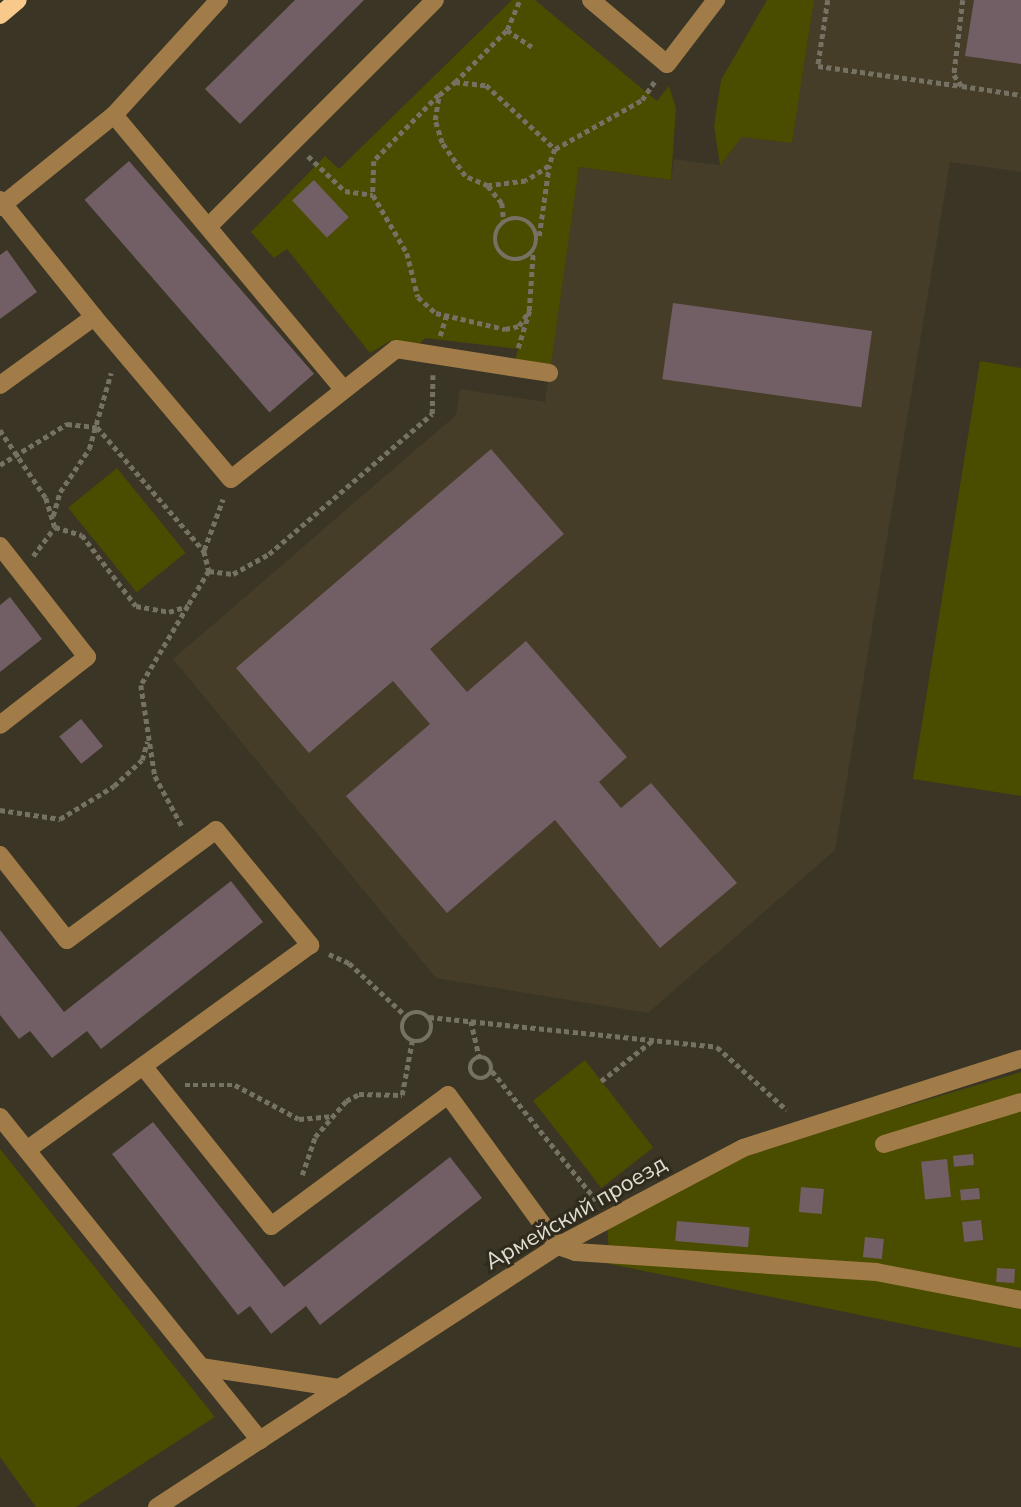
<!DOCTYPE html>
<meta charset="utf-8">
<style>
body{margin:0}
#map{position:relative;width:1021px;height:1507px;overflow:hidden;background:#3a3525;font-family:"Nunito Sans",sans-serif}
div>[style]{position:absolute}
.built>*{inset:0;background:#453d27}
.green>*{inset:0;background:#4a4c00;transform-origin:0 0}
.building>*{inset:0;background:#725e65;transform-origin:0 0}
.path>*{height:4.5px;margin-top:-2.25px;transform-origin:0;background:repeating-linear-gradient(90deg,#757163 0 5px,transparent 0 8.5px)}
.path>.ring{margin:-2.25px;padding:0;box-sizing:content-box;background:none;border:4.5px solid #757163;border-radius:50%}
.minor>*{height:18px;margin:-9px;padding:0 9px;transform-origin:9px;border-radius:9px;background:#a27c48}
.major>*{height:18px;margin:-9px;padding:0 9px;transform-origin:9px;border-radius:9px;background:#f9c98c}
span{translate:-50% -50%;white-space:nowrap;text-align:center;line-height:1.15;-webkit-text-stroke:6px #302b1c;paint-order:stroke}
.street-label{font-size:23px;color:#dfdcd2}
</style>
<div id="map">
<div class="built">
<i style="clip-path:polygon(814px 0,1021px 0,1021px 172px,950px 162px,835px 850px,648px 1013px,436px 978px,173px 659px,456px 415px,460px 389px,545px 402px,579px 167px,671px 180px,674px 159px,719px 165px,742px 137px,792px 143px)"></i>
</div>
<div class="green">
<i style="clip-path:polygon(512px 0,535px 0,657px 101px,669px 86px,676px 108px,671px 180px,579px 167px,551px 364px,515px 361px,518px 349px,425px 338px,417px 347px,390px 341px,370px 353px,287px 249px,274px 258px,251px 232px,325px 156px,339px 169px)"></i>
<i style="clip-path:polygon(767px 0,814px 0,792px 143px,742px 137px,720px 165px,714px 126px,721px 80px)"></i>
<i style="clip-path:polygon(980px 361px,1021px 368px,1021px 796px,913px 779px)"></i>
<i style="left:117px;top:468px;width:109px;height:63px;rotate:51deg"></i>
<i style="left:585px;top:1060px;width:111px;height:66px;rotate:52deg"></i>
<i style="clip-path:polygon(1021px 1072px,1021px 1348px,610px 1264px,607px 1225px,738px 1155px)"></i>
<i style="clip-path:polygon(0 1149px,215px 1417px,76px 1507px,36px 1507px,0 1457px)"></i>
</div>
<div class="building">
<i style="clip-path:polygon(295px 0,364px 0,240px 124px,205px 89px)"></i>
<i style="clip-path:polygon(974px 0,1021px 0,1021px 64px,965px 56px)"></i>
<i style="left:129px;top:161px;width:282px;height:59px;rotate:49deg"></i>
<i style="left:314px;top:180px;width:51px;height:30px;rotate:47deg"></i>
<i style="clip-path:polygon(7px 250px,37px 292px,0 319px,0 255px)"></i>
<i style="left:673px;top:303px;width:201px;height:77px;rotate:8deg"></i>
<i style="clip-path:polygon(491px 449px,564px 534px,430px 649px,467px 692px,526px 641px,627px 757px,599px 782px,621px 808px,651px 783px,737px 883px,660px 948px,555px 820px,447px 913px,346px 796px,430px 724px,393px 681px,309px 753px,236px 668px)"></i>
<i style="clip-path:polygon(10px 597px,42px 639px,0 672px,0 605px)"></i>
<i style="left:81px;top:719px;width:35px;height:28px;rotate:51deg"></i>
<i style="clip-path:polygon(231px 881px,263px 922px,101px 1049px,87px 1031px,52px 1058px,30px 1031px,19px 1039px,0 1015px,0 930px,64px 1012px)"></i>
<i style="clip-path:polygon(153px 1122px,284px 1287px,450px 1157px,482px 1198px,320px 1325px,306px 1306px,271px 1334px,250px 1306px,238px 1315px,112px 1154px)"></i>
<i style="left:973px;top:1154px;width:11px;height:20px;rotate:85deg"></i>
<i style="left:947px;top:1159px;width:38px;height:26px;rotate:84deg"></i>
<i style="left:801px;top:1187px;width:23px;height:25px;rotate:5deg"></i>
<i style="left:979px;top:1188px;width:11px;height:19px;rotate:85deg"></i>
<i style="left:981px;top:1220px;width:20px;height:19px;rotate:84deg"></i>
<i style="left:677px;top:1221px;width:73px;height:20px;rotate:5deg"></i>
<i style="left:865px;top:1237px;width:19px;height:20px;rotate:6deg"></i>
<i style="left:997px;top:1268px;width:18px;height:14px;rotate:3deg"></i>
</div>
<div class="path">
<i style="left:828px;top:0;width:67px;rotate:98.6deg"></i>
<i style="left:818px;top:66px;width:145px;rotate:7.9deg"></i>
<i style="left:963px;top:0;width:76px;rotate:96.8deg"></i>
<i style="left:954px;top:75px;width:14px;rotate:54deg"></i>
<i style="left:962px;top:86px;width:60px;rotate:8.7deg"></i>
<i style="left:507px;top:30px;width:30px;rotate:34deg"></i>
<i style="left:455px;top:82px;width:74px;rotate:-45deg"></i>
<i style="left:507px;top:30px;width:33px;rotate:-67deg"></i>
<i style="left:439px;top:95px;width:93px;rotate:134.6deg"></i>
<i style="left:374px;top:161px;width:34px;rotate:92deg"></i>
<i style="left:373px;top:195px;width:67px;rotate:59.6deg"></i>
<i style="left:407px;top:253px;width:45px;rotate:76deg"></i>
<i style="left:418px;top:297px;width:24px;rotate:42deg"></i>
<i style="left:436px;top:313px;width:71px;rotate:13.1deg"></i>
<i style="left:505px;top:329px;width:14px;rotate:-12deg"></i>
<i style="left:519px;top:326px;width:18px;rotate:-56deg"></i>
<i style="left:555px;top:149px;width:18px;rotate:109deg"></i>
<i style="left:549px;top:166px;width:27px;rotate:147deg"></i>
<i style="left:526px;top:181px;width:38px;rotate:173deg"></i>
<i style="left:488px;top:186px;width:25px;rotate:-157deg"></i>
<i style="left:465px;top:176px;width:40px;rotate:-124.9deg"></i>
<i style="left:442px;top:143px;width:24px;rotate:-107deg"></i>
<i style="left:435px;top:120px;width:25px;rotate:-81deg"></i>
<i style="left:439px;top:95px;width:21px;rotate:-39deg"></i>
<i style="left:455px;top:82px;width:31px;rotate:6deg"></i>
<i style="left:486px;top:85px;width:94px;rotate:42.8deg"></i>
<i style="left:555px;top:149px;width:100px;rotate:-29.4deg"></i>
<i style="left:642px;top:100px;width:22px;rotate:-56deg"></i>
<i style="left:308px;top:156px;width:51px;rotate:43.4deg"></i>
<i style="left:345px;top:191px;width:28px;rotate:8deg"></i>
<i style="left:488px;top:186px;width:22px;rotate:51deg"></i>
<i style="left:502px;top:203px;width:19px;rotate:84deg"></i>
<i class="ring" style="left:495px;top:218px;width:37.5px;height:37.5px"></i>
<i style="left:539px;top:236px;width:71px;rotate:-81.9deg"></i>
<i style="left:440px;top:336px;width:21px;rotate:-73deg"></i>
<i style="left:518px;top:348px;width:39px;rotate:-73deg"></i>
<i style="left:529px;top:311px;width:58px;rotate:-86.1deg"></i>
<i style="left:0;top:430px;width:82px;rotate:55.9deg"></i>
<i style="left:46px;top:498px;width:30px;rotate:73deg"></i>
<i style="left:0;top:465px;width:79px;rotate:-31.5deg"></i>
<i style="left:67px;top:424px;width:30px;rotate:6deg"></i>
<i style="left:97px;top:427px;width:164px;rotate:49.2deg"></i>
<i style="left:204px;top:551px;width:21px;rotate:76deg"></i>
<i style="left:209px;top:571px;width:41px;rotate:121deg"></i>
<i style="left:53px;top:516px;width:25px;rotate:-74deg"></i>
<i style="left:60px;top:492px;width:52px;rotate:-56deg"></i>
<i style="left:89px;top:449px;width:79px;rotate:-73.9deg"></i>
<i style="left:204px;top:550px;width:54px;rotate:-69.6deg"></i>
<i style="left:33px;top:556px;width:36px;rotate:-53deg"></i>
<i style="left:55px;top:527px;width:28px;rotate:17deg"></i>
<i style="left:82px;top:535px;width:89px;rotate:52.7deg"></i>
<i style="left:136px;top:606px;width:34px;rotate:10deg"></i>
<i style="left:169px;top:612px;width:20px;rotate:-18deg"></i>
<i style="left:188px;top:606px;width:92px;rotate:120.7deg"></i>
<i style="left:141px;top:685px;width:92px;rotate:81.3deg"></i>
<i style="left:155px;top:776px;width:59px;rotate:61.7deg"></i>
<i style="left:209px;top:571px;width:24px;rotate:7deg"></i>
<i style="left:233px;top:574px;width:41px;rotate:-29.1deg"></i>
<i style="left:269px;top:554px;width:215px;rotate:-40.7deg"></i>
<i style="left:432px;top:414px;width:39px;rotate:-89deg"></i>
<i style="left:0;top:810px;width:61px;rotate:8.5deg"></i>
<i style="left:60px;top:819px;width:63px;rotate:-31.4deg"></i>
<i style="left:114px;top:786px;width:38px;rotate:-43deg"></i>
<i style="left:142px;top:760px;width:19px;rotate:-74deg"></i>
<i style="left:329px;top:954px;width:22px;rotate:24deg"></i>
<i style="left:349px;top:963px;width:78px;rotate:42.9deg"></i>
<i class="ring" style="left:402px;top:1012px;width:25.5px;height:25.5px"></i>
<i style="left:429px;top:1017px;width:290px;rotate:5.9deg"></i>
<i style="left:717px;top:1047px;width:94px;rotate:42deg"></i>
<i style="left:471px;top:1021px;width:36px;rotate:77deg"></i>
<i class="ring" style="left:470px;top:1057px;width:17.5px;height:17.5px"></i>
<i style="left:492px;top:1071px;width:166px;rotate:51.1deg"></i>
<i style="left:601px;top:1081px;width:65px;rotate:-38.1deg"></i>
<i style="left:185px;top:1085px;width:50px"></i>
<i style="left:235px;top:1085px;width:72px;rotate:28deg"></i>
<i style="left:299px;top:1119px;width:32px;rotate:-5deg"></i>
<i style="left:402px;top:1095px;width:55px;rotate:-79.5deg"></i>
<i style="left:302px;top:1175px;width:40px;rotate:-71.1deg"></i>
<i style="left:315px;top:1137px;width:48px;rotate:-49.3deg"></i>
<i style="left:346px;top:1101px;width:15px;rotate:-28deg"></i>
<i style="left:359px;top:1094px;width:43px;rotate:1.3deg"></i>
</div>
<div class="minor">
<i style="left:591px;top:0;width:99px;rotate:40.1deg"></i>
<i style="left:667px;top:64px;width:81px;rotate:-52.6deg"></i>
<i style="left:114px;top:115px;width:156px;rotate:-47.6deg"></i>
<i style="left:0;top:200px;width:150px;rotate:51.2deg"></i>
<i style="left:94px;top:317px;width:116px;rotate:144.1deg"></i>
<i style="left:0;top:207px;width:146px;rotate:-38.9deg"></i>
<i style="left:114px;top:115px;width:356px;rotate:50.1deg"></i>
<i style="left:208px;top:227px;width:321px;rotate:-45deg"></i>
<i style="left:94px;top:317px;width:212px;rotate:49.8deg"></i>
<i style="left:231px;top:479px;width:210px;rotate:-38.2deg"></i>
<i style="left:396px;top:349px;width:155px;rotate:8.9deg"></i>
<i style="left:0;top:546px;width:141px;rotate:51.9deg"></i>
<i style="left:87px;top:657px;width:110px;rotate:142deg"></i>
<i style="left:0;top:855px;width:108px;rotate:51.8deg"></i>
<i style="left:67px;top:940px;width:185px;rotate:-36.4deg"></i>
<i style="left:216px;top:830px;width:149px;rotate:50.7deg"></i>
<i style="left:310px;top:945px;width:349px;rotate:144.1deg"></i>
<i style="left:143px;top:1066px;width:205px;rotate:51.3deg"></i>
<i style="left:271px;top:1226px;width:220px;rotate:-36.5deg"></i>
<i style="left:448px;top:1095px;width:187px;rotate:53.9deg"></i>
<i style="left:558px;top:1246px;width:18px;rotate:19deg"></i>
<i style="left:575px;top:1252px;width:302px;rotate:3.8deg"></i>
<i style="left:876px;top:1272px;width:148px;rotate:10.9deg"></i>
<i style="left:0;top:1117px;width:415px;rotate:51.2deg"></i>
<i style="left:884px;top:1144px;width:143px;rotate:-17deg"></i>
<i style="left:201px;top:1367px;width:141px;rotate:8.6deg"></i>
<i style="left:157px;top:1507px;width:478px;rotate:-33.1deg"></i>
<i style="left:558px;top:1246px;width:209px;rotate:-27.9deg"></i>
<i style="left:743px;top:1148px;width:292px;rotate:-17.8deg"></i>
</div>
<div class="major">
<i style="left:0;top:15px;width:23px;rotate:-40deg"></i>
</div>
<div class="street-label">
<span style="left:576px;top:1213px;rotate:-30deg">Армейский проезд</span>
</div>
</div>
